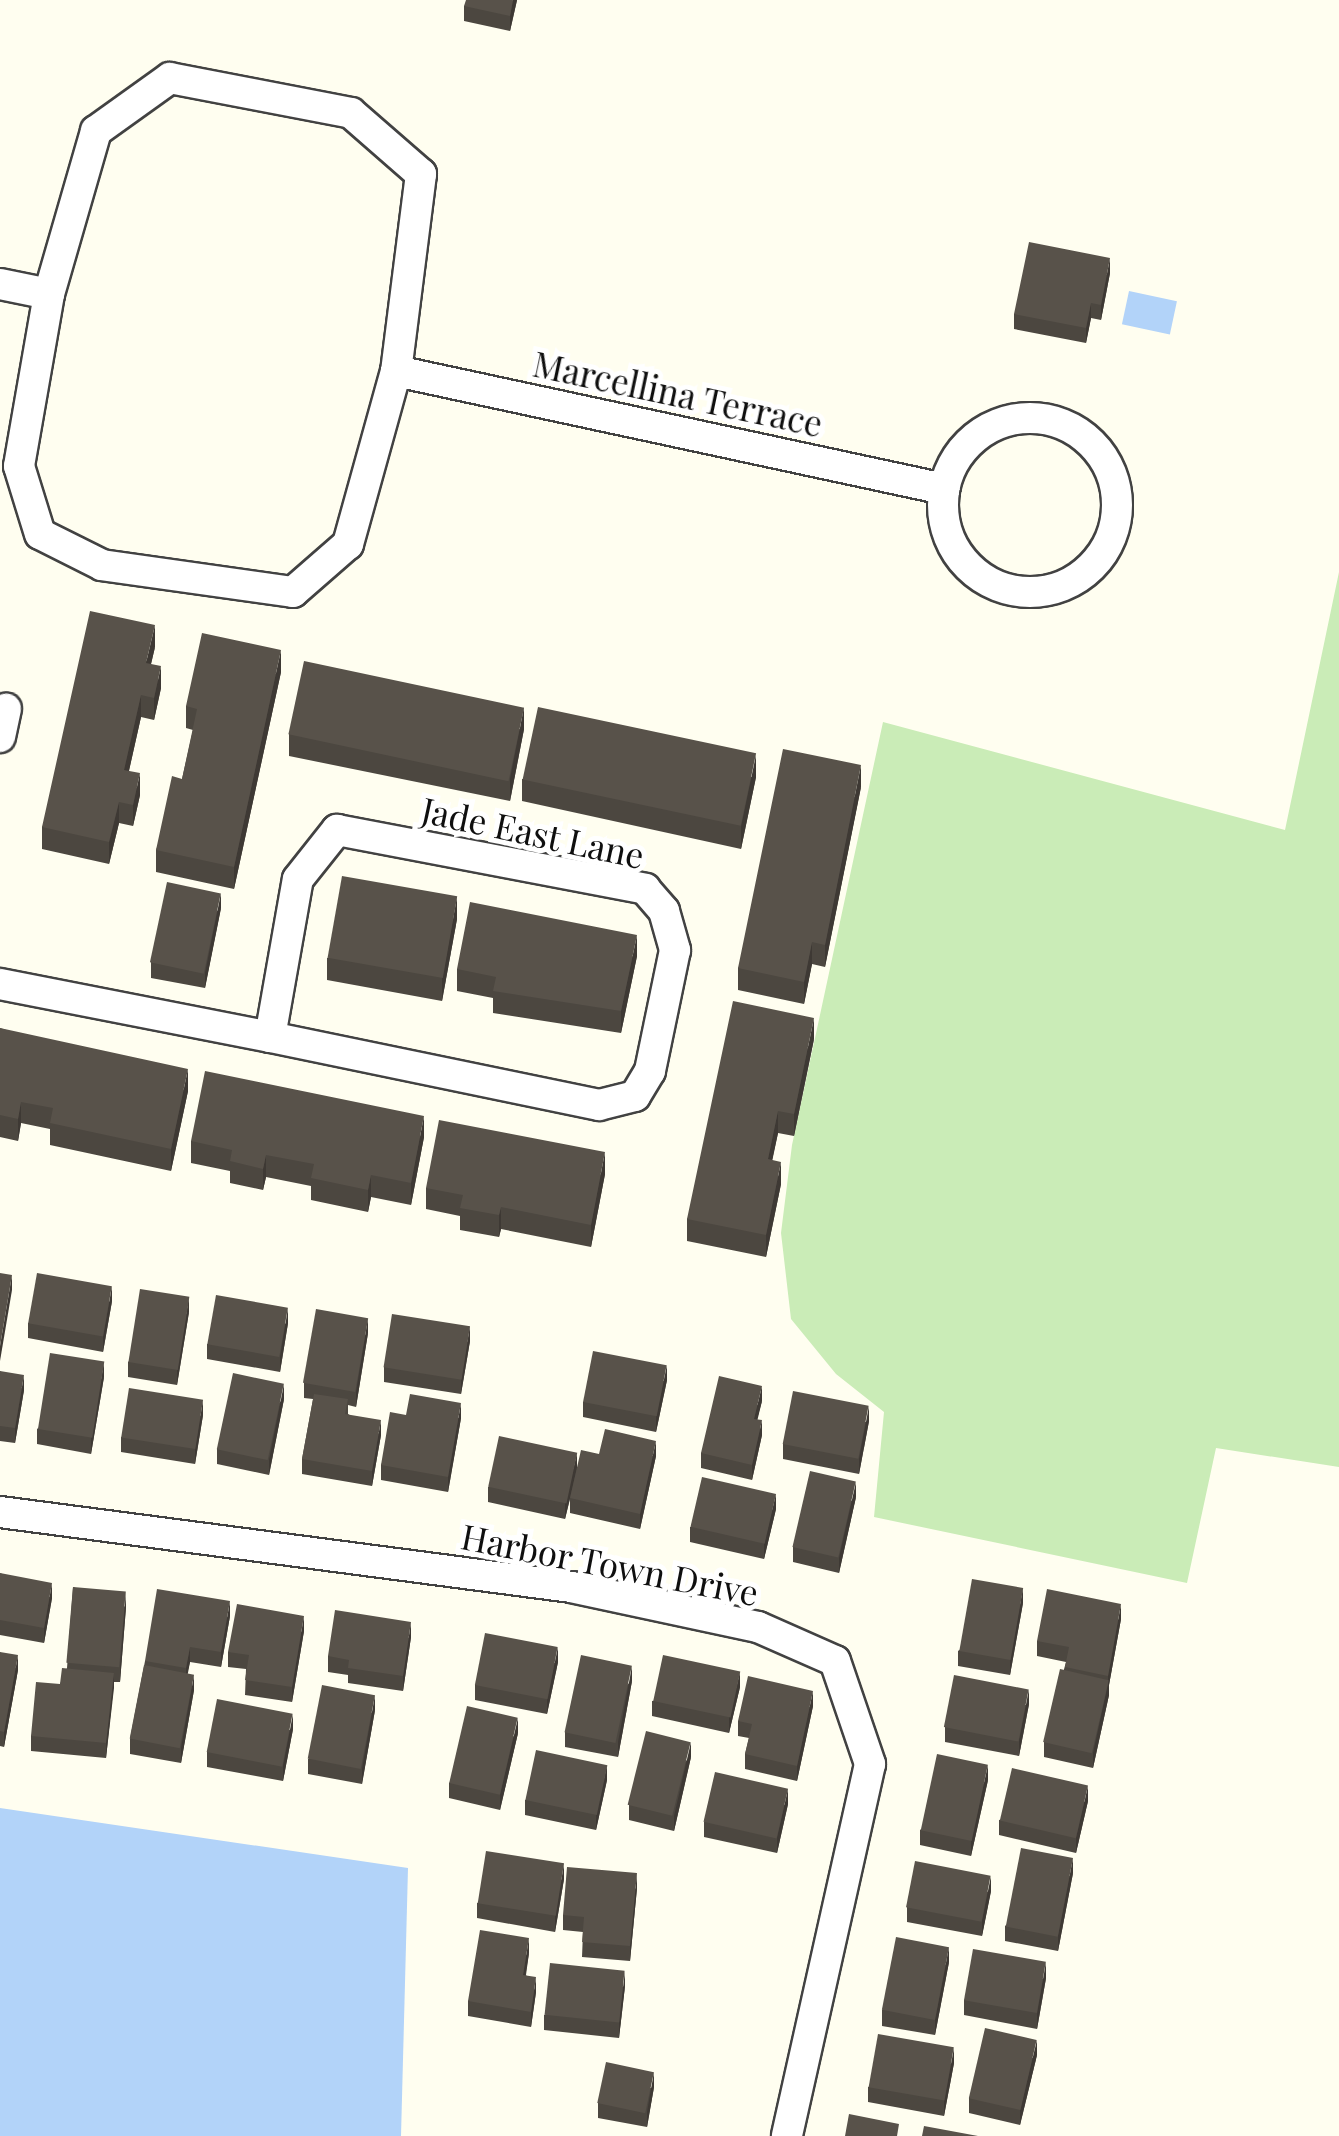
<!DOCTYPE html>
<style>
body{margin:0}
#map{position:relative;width:1339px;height:2136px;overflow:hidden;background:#fffef0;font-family:"Playfair Display",serif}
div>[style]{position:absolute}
.green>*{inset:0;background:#caecb7}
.water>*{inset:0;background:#b2d3f9;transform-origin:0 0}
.roads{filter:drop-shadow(2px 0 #424242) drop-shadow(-2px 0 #424242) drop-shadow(0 2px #424242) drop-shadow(0 -2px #424242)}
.street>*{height:30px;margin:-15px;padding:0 15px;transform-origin:15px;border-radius:15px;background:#fff}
.street>.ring{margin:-15px;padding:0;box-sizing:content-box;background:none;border:30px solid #fff;border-radius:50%}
.wall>*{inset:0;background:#4c4740}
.shaded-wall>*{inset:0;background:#3e3934}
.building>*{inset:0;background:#58524a;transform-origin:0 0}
span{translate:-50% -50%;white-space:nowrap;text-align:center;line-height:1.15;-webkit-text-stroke:10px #fff;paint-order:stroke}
.street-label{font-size:35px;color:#0f0f0f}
</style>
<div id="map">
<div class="green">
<i style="clip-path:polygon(1339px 572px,1339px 1467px,1216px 1448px,1187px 1583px,874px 1517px,884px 1412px,836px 1374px,791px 1319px,781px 1233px,792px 1145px,883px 722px,1285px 830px)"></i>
</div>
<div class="water">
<i style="left:1129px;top:291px;width:49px;height:34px;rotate:12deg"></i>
<i style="clip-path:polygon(0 1808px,408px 1868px,401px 2136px,0 2136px)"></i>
</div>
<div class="roads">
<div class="street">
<i style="left:170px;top:78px;width:184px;rotate:10.9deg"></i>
<i style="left:351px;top:113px;width:93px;rotate:41.1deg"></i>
<i style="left:421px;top:174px;width:199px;rotate:97.2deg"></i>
<i style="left:396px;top:371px;width:180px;rotate:105.5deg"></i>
<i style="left:348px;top:544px;width:73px;rotate:138.9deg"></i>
<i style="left:293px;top:592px;width:193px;rotate:-172deg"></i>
<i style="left:102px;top:565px;width:69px;rotate:-153.4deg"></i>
<i style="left:40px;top:534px;width:71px;rotate:-107.2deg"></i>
<i style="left:19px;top:466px;width:175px;rotate:-80.1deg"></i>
<i style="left:49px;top:294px;width:170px;rotate:-73.9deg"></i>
<i style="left:96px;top:131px;width:91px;rotate:-35.6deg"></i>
<i style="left:0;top:284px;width:50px;rotate:11.5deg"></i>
<i style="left:396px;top:371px;width:561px;rotate:12.15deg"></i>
<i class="ring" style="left:943px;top:418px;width:144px;height:144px"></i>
<i style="left:0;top:737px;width:29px;rotate:-78deg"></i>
<i style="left:337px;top:830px;width:314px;rotate:10.8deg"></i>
<i style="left:645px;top:889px;width:29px;rotate:49deg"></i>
<i style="left:664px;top:911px;width:41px;rotate:74.2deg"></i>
<i style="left:675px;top:950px;width:124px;rotate:101.7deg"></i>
<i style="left:650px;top:1071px;width:29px;rotate:121deg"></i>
<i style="left:635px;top:1096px;width:37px;rotate:166deg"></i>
<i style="left:599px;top:1105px;width:336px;rotate:-168.3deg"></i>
<i style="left:270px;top:1037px;width:160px;rotate:-80deg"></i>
<i style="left:298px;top:879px;width:63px;rotate:-51.5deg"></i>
<i style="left:0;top:984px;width:275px;rotate:11.1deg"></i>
<i style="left:0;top:1512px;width:576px;rotate:7.48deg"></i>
<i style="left:571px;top:1587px;width:191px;rotate:12.1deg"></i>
<i style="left:758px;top:1627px;width:84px;rotate:23.8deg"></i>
<i style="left:835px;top:1661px;width:109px;rotate:71.2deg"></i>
<i style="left:870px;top:1764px;width:381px;rotate:102.6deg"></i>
</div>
</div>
<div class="wall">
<i style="clip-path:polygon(517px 0,510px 31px,464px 21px,464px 6px)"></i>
<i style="clip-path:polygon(1110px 273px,1101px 320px,1091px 318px,1086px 343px,1014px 329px,1014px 314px)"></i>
<i style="clip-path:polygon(155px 647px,151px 664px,161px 688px,154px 720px,141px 717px,129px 771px,140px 795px,133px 826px,119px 823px,109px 864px,42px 849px,42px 827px)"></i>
<i style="clip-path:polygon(281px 672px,234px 889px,156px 872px,156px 850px,182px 779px,193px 730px,186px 728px,186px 706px)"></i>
<i style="clip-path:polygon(524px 729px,510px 801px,289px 756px,289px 734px)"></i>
<i style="clip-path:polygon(756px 777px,741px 849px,522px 801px,522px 779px)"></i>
<i style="clip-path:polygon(861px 787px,825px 967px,812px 964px,804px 1004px,738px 990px,738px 968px)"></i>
<i style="clip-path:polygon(221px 908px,205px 988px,151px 978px,151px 962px)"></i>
<i style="clip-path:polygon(457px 919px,442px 1001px,327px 980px,327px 958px)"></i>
<i style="clip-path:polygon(637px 956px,621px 1033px,493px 1013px,493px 998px,457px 991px,457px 969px)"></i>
<i style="clip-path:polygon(0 1028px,188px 1091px,171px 1171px,50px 1145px,50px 1129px,21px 1123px,18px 1141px,0 1137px)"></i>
<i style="clip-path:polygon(814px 1039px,794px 1136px,778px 1133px,772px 1160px,781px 1184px,766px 1257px,687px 1241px,687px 1219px)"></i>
<i style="clip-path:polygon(424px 1137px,411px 1205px,371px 1197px,368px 1212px,311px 1200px,311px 1186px,266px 1177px,263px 1190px,230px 1183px,230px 1171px,191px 1163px,191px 1141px)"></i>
<i style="clip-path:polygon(605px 1174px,591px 1247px,501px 1229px,499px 1237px,460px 1230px,460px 1216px,426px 1209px,426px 1188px)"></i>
<i style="clip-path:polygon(112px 1301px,103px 1352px,28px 1338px,28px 1323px)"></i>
<i style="clip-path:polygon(189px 1312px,177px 1385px,128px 1377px,128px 1362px)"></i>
<i style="clip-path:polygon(288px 1323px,280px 1372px,207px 1359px,207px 1344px)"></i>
<i style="clip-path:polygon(368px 1333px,356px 1407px,348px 1405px,348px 1414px,381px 1435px,372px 1486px,302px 1474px,302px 1459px,313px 1399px,304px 1398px,304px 1383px)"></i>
<i style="clip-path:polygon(470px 1341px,461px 1394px,384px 1382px,384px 1367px)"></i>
<i style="clip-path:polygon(0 1371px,24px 1390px,15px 1443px,0 1441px)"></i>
<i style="clip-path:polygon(104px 1377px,91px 1454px,37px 1444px,37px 1429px)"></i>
<i style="clip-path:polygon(667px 1380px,656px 1432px,583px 1417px,583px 1402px)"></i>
<i style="clip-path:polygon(284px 1399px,269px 1475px,217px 1464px,217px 1449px)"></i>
<i style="clip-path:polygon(762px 1401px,757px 1419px,762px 1435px,752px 1480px,701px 1468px,701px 1453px)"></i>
<i style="clip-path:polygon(203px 1415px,195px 1464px,121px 1452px,121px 1437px)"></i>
<i style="clip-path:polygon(406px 1415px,461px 1418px,448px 1492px,381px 1480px,381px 1465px)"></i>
<i style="clip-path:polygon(869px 1421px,859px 1474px,783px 1459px,783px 1444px)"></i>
<i style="clip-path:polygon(599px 1454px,656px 1456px,640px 1529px,570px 1513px,570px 1499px,565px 1519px,488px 1502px,488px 1487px,577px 1468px)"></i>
<i style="clip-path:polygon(856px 1497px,839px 1573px,793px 1562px,793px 1547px)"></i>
<i style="clip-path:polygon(776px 1509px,764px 1559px,690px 1542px,690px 1527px)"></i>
<i style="clip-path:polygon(0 1573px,52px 1598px,44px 1643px,0 1635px)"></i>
<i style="clip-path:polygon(73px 1587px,126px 1607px,120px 1682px,114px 1682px,106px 1758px,31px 1751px,31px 1736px,60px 1684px,67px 1668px)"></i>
<i style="clip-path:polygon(1023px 1603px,1010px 1675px,958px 1666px,958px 1651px)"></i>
<i style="clip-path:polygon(230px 1616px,221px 1667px,190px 1662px,187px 1674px,194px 1690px,181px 1763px,130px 1754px,130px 1739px,145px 1661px)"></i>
<i style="clip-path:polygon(1121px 1619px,1109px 1685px,1109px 1695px,1093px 1768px,1044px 1757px,1044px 1742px,1066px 1662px,1037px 1656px,1037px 1641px)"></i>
<i style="clip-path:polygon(304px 1631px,292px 1702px,245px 1695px,246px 1669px,228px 1667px,228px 1652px)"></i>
<i style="clip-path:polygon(411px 1637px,403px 1691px,348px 1683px,348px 1675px,328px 1672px,328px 1656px)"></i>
<i style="clip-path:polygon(0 1652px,18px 1670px,4px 1747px,0 1746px)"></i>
<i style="clip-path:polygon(558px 1662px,547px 1714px,475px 1700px,475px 1685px)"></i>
<i style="clip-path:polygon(632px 1681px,618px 1757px,565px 1747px,565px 1732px)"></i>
<i style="clip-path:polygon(740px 1687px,729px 1733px,652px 1716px,652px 1701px)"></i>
<i style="clip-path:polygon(1029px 1704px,1019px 1756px,945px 1742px,945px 1727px)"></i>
<i style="clip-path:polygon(813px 1706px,797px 1781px,745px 1769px,745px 1754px,749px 1738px,738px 1736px,738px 1721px)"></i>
<i style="clip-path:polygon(375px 1710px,362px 1784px,308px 1774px,308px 1759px)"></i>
<i style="clip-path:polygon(293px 1729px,283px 1781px,207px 1767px,207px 1752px)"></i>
<i style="clip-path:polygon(518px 1733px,500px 1810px,449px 1798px,449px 1783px)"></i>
<i style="clip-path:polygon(691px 1757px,674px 1831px,629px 1820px,629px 1805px)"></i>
<i style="clip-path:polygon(607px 1780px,596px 1830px,525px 1815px,525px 1800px)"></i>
<i style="clip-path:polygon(988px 1780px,971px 1856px,920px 1845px,920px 1830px)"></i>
<i style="clip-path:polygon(1088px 1801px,1076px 1853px,999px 1835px,999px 1820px)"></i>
<i style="clip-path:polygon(788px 1804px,777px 1853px,704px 1837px,704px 1822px)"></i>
<i style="clip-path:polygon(1073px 1873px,1058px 1951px,1005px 1941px,1005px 1926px)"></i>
<i style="clip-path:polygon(564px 1879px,555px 1932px,477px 1918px,477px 1903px)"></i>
<i style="clip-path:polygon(637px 1888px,630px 1961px,582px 1957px,583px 1932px,563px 1930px,563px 1915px)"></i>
<i style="clip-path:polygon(991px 1891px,982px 1936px,907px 1922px,907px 1907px)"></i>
<i style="clip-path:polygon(529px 1953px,526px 1975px,536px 1992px,531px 2027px,468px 2016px,468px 2001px)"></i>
<i style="clip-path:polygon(949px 1962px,935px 2035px,882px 2026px,882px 2010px)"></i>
<i style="clip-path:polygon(1046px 1978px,1037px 2029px,964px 2015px,964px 2000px)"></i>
<i style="clip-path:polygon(625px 1986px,619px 2038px,544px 2030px,544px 2015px)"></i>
<i style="clip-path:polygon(1037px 2055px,1020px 2125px,969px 2113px,969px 2098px)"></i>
<i style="clip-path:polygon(954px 2063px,944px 2116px,868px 2102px,868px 2087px)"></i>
<i style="clip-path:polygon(654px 2087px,647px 2127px,598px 2118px,598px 2103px)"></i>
</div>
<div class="shaded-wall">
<i style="clip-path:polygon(513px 0,517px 0,510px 31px,510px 16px)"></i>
<i style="clip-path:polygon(1110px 258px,1110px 273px,1101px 320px,1101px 305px)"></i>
<i style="clip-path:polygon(1091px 303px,1091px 318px,1086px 343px,1086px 328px)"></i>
<i style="clip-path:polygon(155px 625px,155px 647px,146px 685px,146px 663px)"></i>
<i style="clip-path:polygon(281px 650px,281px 672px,234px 889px,234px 867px)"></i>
<i style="clip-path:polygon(161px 666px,161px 688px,154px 720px,154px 698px)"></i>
<i style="clip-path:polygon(141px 695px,141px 717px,124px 792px,124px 770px)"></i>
<i style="clip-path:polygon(524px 707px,524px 729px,510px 801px,510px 779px)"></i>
<i style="clip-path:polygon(756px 755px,756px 777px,741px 849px,741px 827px)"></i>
<i style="clip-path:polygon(861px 765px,861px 787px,825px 967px,825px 945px)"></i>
<i style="clip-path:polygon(140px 773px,140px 795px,133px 826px,133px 805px)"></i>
<i style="clip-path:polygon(119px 802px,119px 823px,109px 864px,109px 842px)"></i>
<i style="clip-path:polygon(221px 893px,221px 908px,205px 988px,205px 973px)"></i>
<i style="clip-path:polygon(457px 897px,457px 919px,442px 1001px,442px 979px)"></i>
<i style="clip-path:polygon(637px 935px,637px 956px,621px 1033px,621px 1011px)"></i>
<i style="clip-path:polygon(812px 942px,812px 964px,804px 1004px,804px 982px)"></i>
<i style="clip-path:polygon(814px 1018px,814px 1039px,794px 1136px,794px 1114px)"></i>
<i style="clip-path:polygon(188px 1069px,188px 1091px,171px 1171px,171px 1149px)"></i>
<i style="clip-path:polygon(21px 1102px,21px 1123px,18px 1141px,18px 1119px)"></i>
<i style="clip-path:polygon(778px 1111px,778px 1133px,768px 1181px,768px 1159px)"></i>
<i style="clip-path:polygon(424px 1116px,424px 1137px,411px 1205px,411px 1183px)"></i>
<i style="clip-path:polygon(605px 1152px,605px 1174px,591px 1247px,591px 1225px)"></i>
<i style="clip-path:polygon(266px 1155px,266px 1177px,263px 1190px,263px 1169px)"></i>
<i style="clip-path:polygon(781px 1162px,781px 1184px,766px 1257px,766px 1235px)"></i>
<i style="clip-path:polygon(371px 1175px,371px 1197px,368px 1212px,368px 1190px)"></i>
<i style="clip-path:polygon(501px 1207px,501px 1229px,499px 1237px,499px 1215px)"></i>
<i style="clip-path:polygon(12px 1275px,12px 1290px,0 1361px,0 1346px)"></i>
<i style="clip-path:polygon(112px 1286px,112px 1301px,103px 1352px,103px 1337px)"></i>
<i style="clip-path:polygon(189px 1297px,189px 1312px,177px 1385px,177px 1370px)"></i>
<i style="clip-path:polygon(288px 1308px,288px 1323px,280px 1372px,280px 1357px)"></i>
<i style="clip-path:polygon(368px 1318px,368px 1333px,356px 1407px,356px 1392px)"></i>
<i style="clip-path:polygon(470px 1326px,470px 1341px,461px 1394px,461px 1379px)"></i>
<i style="clip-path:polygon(104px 1362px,104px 1377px,91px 1454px,91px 1439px)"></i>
<i style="clip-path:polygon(667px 1365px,667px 1380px,656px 1432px,656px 1417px)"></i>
<i style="clip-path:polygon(24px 1375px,24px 1390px,15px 1443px,15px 1428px)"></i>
<i style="clip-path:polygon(284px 1384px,284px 1399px,269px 1475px,269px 1460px)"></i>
<i style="clip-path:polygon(762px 1386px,762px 1401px,754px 1434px,754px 1419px)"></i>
<i style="clip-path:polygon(203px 1400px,203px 1415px,195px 1464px,195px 1449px)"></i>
<i style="clip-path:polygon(461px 1403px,461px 1418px,448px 1492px,448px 1477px)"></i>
<i style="clip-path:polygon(869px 1406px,869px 1421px,859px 1474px,859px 1459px)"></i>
<i style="clip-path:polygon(381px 1420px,381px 1435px,372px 1486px,372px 1471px)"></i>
<i style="clip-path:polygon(762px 1420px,762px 1435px,752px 1480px,752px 1465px)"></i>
<i style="clip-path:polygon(656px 1441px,656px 1456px,640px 1529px,640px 1514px)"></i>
<i style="clip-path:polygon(577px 1453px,577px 1468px,565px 1519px,565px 1504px)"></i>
<i style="clip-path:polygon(856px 1482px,856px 1497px,839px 1573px,839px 1558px)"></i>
<i style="clip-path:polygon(776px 1494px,776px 1509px,764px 1559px,764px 1544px)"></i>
<i style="clip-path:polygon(52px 1583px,52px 1598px,44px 1643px,44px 1628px)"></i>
<i style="clip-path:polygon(1023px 1588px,1023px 1603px,1010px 1675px,1010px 1660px)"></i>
<i style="clip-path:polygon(126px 1592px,126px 1607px,120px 1682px,120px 1667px)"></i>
<i style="clip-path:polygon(230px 1601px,230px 1616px,221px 1667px,221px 1652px)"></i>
<i style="clip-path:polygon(1121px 1604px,1121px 1619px,1109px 1685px,1109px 1695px,1093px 1768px,1093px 1753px,1108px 1684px,1108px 1676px)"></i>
<i style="clip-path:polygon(304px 1616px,304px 1631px,292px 1702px,292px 1687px)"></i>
<i style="clip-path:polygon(411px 1622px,411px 1637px,403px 1691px,403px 1676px)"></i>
<i style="clip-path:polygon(190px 1647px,190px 1662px,186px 1683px,186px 1668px)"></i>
<i style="clip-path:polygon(558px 1647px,558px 1662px,547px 1714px,547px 1699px)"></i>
<i style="clip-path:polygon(18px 1655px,18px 1670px,4px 1747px,4px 1732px)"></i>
<i style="clip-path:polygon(632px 1666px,632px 1681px,618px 1757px,618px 1742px)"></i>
<i style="clip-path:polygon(740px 1672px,740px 1687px,729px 1733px,729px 1718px)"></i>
<i style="clip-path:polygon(114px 1673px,114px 1688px,106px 1758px,106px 1743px)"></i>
<i style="clip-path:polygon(194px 1675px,194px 1690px,181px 1763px,181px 1748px)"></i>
<i style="clip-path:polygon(1029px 1689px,1029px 1704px,1019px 1756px,1019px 1741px)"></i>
<i style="clip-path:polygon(813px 1691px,813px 1706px,797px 1781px,797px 1766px)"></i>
<i style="clip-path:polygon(375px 1695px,375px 1710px,362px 1784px,362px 1769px)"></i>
<i style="clip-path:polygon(293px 1714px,293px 1729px,283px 1781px,283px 1766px)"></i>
<i style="clip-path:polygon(518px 1718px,518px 1733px,500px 1810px,500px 1795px)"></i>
<i style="clip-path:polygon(691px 1742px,691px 1757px,674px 1831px,674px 1816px)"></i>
<i style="clip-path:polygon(607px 1765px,607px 1780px,596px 1830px,596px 1815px)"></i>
<i style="clip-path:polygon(988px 1765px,988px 1780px,971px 1856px,971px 1841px)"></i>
<i style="clip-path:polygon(1088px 1786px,1088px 1801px,1076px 1853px,1076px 1838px)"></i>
<i style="clip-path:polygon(788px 1789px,788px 1804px,777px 1853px,777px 1838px)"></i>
<i style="clip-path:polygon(1073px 1858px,1073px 1873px,1058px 1951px,1058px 1936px)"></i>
<i style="clip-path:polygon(564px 1864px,564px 1879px,555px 1932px,555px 1917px)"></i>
<i style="clip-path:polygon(637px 1873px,637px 1888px,630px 1961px,630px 1946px)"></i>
<i style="clip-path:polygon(991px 1876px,991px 1891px,982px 1936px,982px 1921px)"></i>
<i style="clip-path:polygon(529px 1938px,529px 1953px,523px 1990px,523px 1975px)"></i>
<i style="clip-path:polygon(949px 1947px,949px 1962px,935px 2035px,935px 2020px)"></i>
<i style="clip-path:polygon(1046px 1962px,1046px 1978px,1037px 2029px,1037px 2014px)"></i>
<i style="clip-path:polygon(625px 1971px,625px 1986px,619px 2038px,619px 2023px)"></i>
<i style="clip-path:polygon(536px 1977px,536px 1992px,531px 2027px,531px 2012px)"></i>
<i style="clip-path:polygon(1037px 2040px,1037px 2055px,1020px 2125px,1020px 2110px)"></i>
<i style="clip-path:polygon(954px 2048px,954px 2063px,944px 2116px,944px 2101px)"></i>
<i style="clip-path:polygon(654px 2072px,654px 2087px,647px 2127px,647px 2112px)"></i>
</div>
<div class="building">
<i style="clip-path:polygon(466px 0,513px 0,510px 16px,464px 6px)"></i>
<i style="clip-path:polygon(1029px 242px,1110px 258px,1101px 305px,1091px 303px,1086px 328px,1014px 314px)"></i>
<i style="clip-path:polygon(90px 611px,155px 625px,146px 663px,161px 666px,154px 698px,141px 695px,124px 770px,140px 773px,133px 805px,119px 802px,109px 842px,42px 827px)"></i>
<i style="clip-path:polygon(202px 633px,281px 650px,234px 867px,156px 850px,172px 776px,182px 779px,197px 709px,186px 706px)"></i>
<i style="left:304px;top:661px;width:225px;height:75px;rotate:12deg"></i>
<i style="left:538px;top:707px;width:223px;height:74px;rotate:12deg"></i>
<i style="clip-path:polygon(783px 749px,861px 765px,825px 945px,812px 942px,804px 982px,738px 968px)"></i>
<i style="left:342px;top:876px;width:117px;height:83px;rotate:10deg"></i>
<i style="left:167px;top:882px;width:55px;height:82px;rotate:12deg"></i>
<i style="clip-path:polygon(470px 902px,637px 935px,621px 1011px,493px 991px,496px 977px,457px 969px)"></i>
<i style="clip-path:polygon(733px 1001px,814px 1018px,794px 1114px,778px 1111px,768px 1159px,781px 1162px,766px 1235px,687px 1219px)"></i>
<i style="clip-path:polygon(0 1028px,188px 1069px,171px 1149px,50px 1123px,53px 1108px,21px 1102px,18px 1119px,0 1115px)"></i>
<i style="clip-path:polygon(205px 1071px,424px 1116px,411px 1183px,371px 1175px,368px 1190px,311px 1178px,314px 1164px,266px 1155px,263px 1169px,230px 1161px,232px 1150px,191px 1141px)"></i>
<i style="clip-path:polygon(439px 1120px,605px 1152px,591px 1225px,501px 1207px,499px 1215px,460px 1208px,463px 1195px,426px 1188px)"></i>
<i style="clip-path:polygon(0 1273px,12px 1275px,0 1346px)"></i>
<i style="left:37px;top:1273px;width:76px;height:51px;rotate:10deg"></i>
<i style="left:140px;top:1289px;width:50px;height:74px;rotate:9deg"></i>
<i style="left:216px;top:1295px;width:73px;height:50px;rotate:10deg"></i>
<i style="left:316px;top:1309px;width:53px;height:75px;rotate:10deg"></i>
<i style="left:392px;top:1314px;width:79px;height:54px;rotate:9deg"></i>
<i style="left:593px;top:1351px;width:75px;height:52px;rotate:11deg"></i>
<i style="left:50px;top:1353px;width:55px;height:77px;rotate:9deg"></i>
<i style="clip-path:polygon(0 1371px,24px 1375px,15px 1428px,0 1426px)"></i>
<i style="left:233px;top:1373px;width:52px;height:78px;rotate:12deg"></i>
<i style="clip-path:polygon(719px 1376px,762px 1386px,754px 1419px,762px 1420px,752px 1465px,701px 1453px)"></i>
<i style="left:129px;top:1388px;width:75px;height:50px;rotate:9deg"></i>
<i style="left:793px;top:1391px;width:77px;height:54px;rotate:11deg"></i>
<i style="clip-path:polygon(314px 1394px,348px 1399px,345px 1414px,381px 1420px,372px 1471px,302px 1459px)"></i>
<i style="clip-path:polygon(410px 1394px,461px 1403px,448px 1477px,381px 1465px,390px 1412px,406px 1415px)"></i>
<i style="clip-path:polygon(605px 1429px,656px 1441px,640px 1514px,570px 1498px,581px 1450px,599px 1454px)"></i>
<i style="left:499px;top:1436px;width:80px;height:52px;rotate:12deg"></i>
<i style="left:810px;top:1471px;width:47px;height:78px;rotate:13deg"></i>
<i style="left:702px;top:1477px;width:76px;height:51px;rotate:13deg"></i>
<i style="clip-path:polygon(0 1573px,52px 1583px,44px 1628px,0 1620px)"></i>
<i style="left:972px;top:1579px;width:52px;height:73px;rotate:10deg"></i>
<i style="left:73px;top:1587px;width:53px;height:76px;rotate:5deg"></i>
<i style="clip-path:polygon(157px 1589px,230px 1601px,221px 1652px,190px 1647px,186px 1668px,145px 1661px)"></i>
<i style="clip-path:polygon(1047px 1589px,1121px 1604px,1108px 1676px,1065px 1667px,1069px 1647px,1037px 1641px)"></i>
<i style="clip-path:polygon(237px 1604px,304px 1616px,292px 1687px,245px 1680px,249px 1655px,228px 1652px)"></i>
<i style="clip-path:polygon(335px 1610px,411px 1622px,403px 1676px,348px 1668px,349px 1660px,328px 1656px)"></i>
<i style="left:485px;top:1633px;width:74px;height:53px;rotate:11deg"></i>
<i style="clip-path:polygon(0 1652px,18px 1655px,4px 1732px,0 1731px)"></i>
<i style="left:581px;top:1655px;width:52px;height:79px;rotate:12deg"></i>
<i style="left:663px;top:1655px;width:79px;height:47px;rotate:12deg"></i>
<i style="left:144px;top:1665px;width:51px;height:75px;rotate:11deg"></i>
<i style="clip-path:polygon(62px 1668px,114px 1673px,106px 1743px,31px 1736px,36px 1682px,60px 1684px)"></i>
<i style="left:1060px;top:1669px;width:50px;height:75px;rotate:13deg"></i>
<i style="left:954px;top:1675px;width:76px;height:53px;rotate:11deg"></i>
<i style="clip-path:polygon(748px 1676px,813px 1691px,797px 1766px,745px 1754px,752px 1724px,738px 1721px)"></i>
<i style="left:322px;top:1685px;width:54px;height:75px;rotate:11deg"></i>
<i style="left:217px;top:1699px;width:77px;height:54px;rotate:11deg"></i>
<i style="left:467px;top:1706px;width:52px;height:79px;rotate:13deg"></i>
<i style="left:646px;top:1731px;width:46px;height:76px;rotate:14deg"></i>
<i style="left:536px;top:1750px;width:73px;height:51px;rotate:12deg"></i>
<i style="left:937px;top:1754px;width:52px;height:78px;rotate:12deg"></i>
<i style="left:1012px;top:1768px;width:78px;height:54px;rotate:13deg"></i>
<i style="left:715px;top:1772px;width:75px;height:51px;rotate:13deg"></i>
<i style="left:1021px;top:1848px;width:53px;height:80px;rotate:11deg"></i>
<i style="left:486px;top:1851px;width:79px;height:53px;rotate:9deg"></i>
<i style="left:915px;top:1861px;width:77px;height:47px;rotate:11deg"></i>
<i style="clip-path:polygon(567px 1867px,637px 1873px,630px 1946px,582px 1942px,584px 1917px,563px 1915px)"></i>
<i style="clip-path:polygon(480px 1930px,529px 1938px,523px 1975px,536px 1977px,531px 2012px,468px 2001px)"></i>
<i style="left:896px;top:1937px;width:54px;height:74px;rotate:11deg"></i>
<i style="left:973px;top:1949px;width:74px;height:52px;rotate:10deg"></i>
<i style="left:550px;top:1963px;width:75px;height:52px;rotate:6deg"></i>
<i style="left:985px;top:2028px;width:53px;height:72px;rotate:13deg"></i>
<i style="left:878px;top:2034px;width:77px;height:54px;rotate:10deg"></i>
<i style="left:606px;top:2062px;width:49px;height:42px;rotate:12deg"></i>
<i style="clip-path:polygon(849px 2114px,899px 2124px,897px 2136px,845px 2136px)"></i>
<i style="clip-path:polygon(924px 2126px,978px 2136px,922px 2136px)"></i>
</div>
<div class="street-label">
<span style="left:678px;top:393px;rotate:12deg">Marcellina Terrace</span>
<span style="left:533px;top:832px;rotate:12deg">Jade East Lane</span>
<span style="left:610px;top:1564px;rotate:11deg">Harbor Town Drive</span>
</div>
</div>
